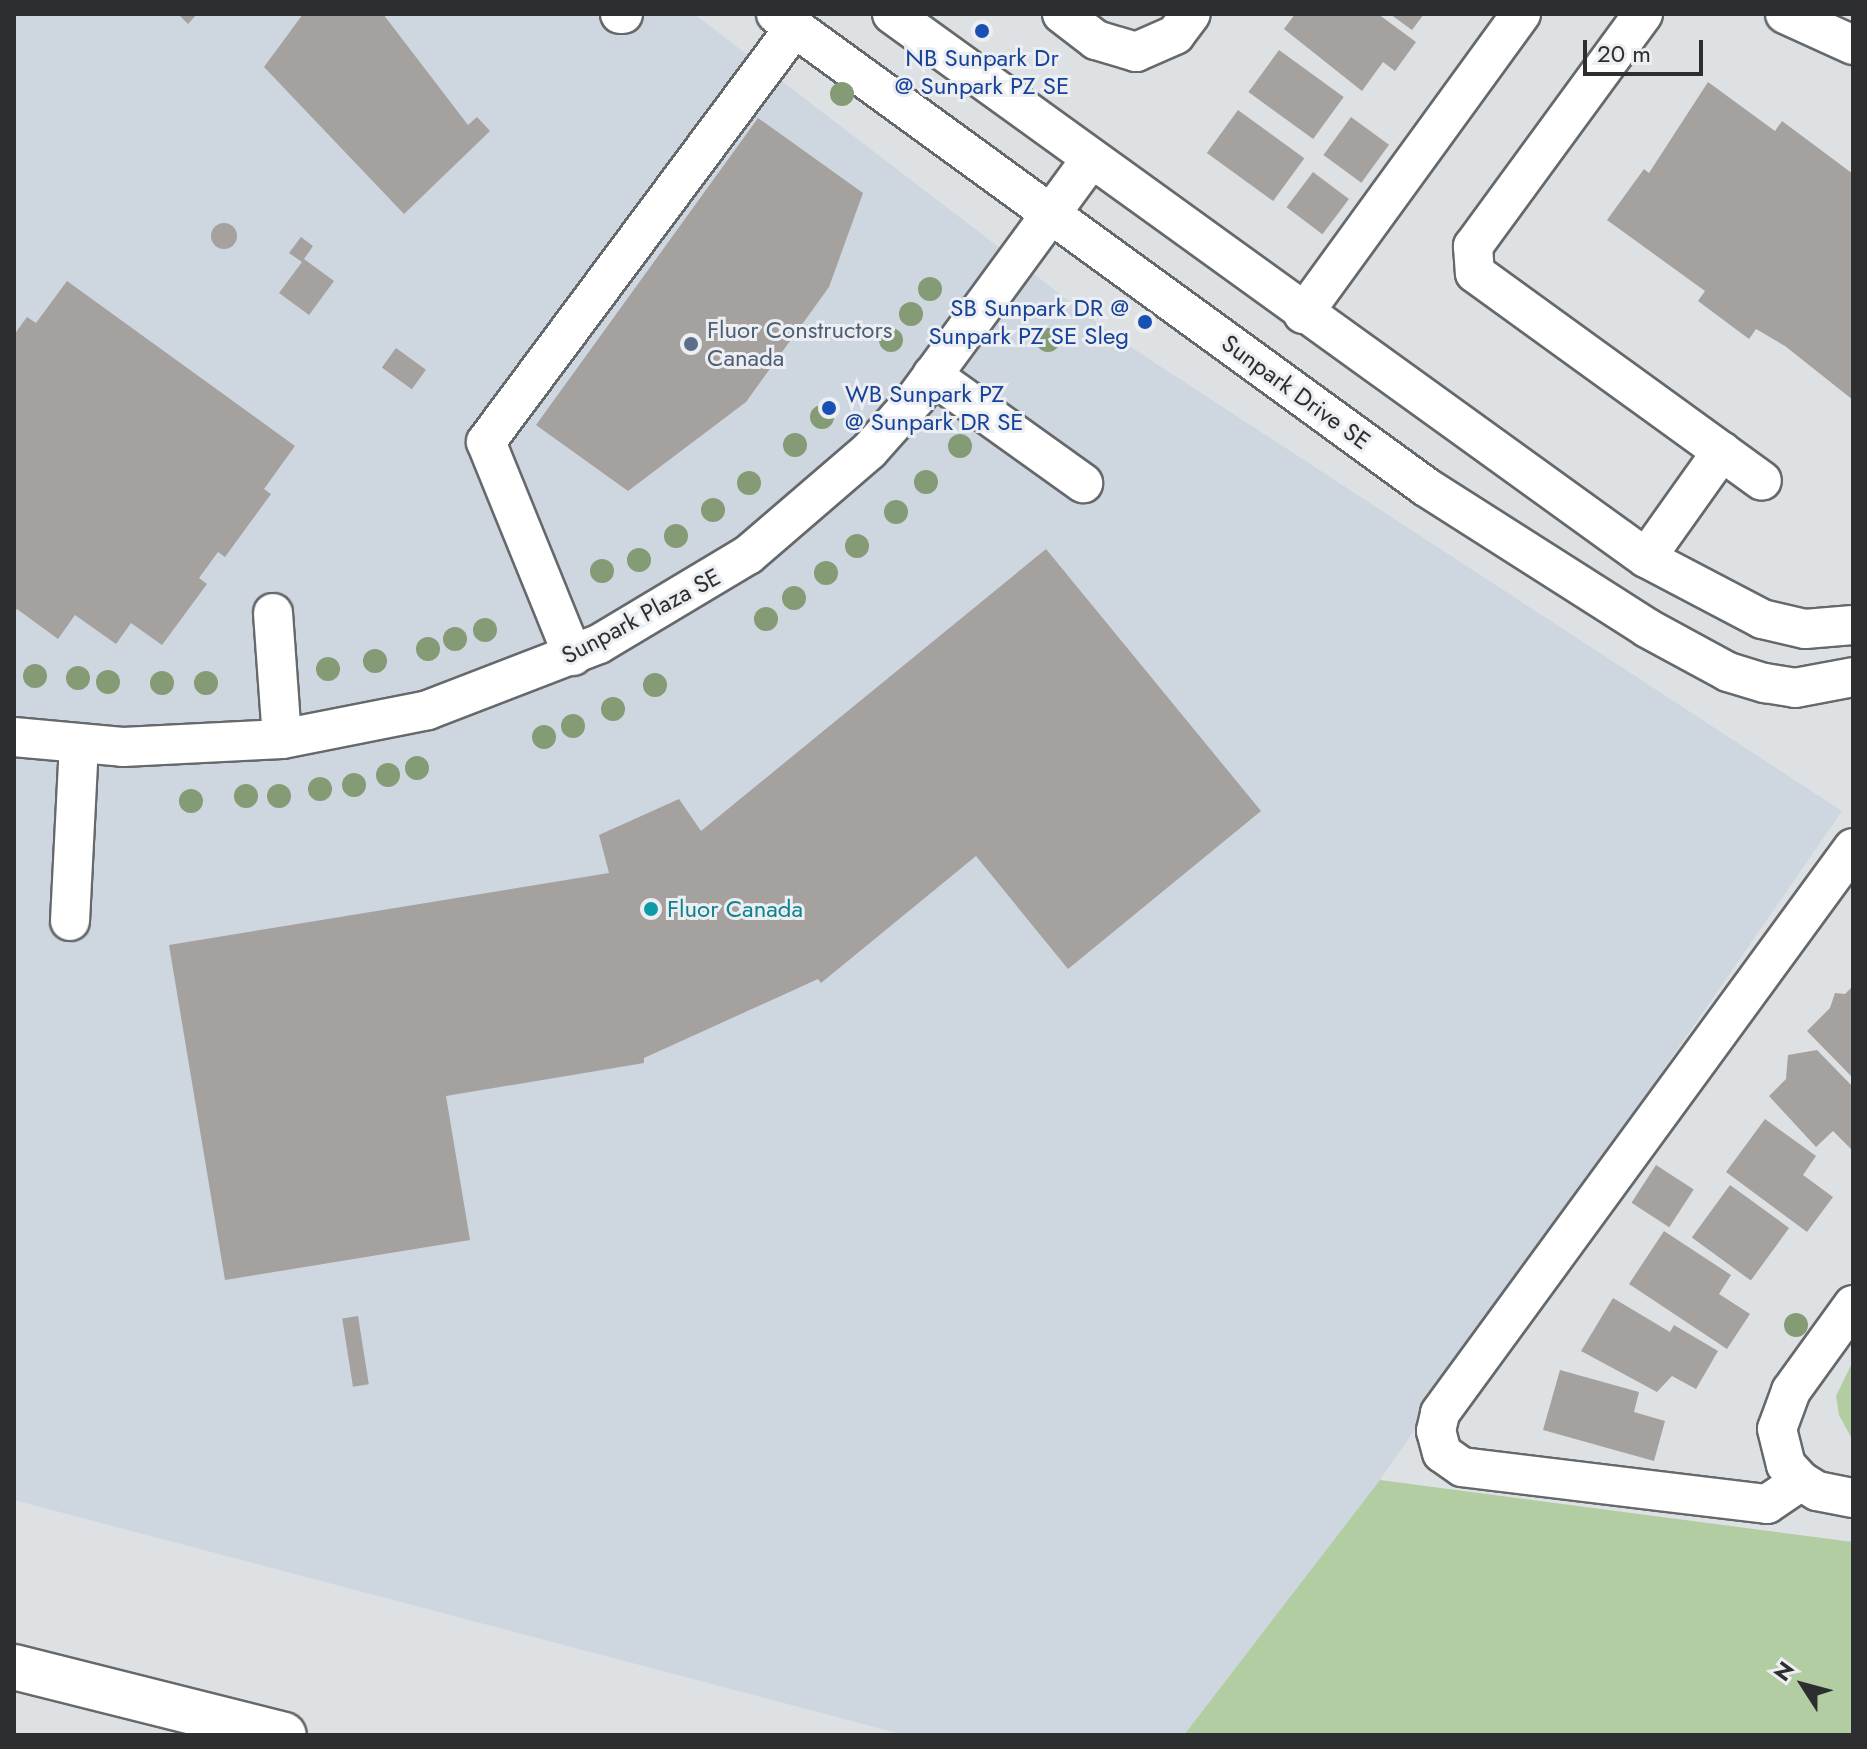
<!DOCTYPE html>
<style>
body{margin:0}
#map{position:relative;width:1867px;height:1749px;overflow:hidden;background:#dee1e4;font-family:Jost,sans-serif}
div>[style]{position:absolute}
.built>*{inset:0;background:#ced6df}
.green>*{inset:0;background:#b1cda1}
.building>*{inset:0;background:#a4a19e;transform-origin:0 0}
.round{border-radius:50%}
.roads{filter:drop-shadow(2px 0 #66696b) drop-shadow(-2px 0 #66696b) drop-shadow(0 2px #66696b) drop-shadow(0 -2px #66696b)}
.minor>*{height:38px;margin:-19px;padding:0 19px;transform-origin:19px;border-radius:19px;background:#fff}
.highway>*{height:44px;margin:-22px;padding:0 22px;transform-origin:22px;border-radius:22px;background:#fff}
.trees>*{width:24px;height:24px;margin:-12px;border-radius:50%;background:#849b76}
.dots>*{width:22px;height:22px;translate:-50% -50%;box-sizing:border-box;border:4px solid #eceef1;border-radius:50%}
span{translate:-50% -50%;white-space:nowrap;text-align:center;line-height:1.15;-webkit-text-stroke:6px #eceef1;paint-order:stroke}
.transit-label{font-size:24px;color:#164399}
.right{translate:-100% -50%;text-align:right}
.left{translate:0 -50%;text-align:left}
.service-label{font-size:24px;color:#4e5e75}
.street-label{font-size:24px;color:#2d2e2f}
.culture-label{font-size:24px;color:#0d838f}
.frame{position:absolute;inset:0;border:16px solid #2d2e2f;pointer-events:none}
.north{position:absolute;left:1763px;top:1645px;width:80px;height:80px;-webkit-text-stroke:6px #eceef1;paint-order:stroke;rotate:306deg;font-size:22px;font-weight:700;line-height:32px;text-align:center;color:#2d2e2f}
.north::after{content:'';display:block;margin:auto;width:28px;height:36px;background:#2d2e2f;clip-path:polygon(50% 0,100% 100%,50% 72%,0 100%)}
.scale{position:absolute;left:1583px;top:40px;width:120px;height:36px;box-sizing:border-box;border:4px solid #2d2e2f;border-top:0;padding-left:10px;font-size:24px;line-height:28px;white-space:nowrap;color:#2d2e2f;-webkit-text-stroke:6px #eceef1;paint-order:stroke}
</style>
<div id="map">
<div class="built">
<i style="clip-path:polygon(14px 14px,694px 14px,1120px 340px,1842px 811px,1380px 1480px,1184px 1735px,905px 1735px,14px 1500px)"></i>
</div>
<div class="green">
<i style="clip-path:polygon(1853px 1361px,1853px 1441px,1839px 1415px,1836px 1396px)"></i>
<i style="clip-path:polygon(1380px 1480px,1853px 1542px,1853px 1735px,1184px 1735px)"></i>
</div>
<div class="building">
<i style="clip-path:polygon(178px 14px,197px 14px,188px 24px)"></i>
<i style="clip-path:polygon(303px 14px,383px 14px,468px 125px,477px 117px,490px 131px,404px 214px,264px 67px)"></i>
<i style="clip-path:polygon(1295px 14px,1378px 14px,1416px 42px,1395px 71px,1383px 62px,1362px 91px,1284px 29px)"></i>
<i style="clip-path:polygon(1390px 14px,1424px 14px,1412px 30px)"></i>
<i style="left:1279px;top:50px;width:80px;height:52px;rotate:36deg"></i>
<i style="clip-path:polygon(1708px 82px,1775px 131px,1782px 121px,1853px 174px,1853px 400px,1785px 346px,1756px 329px,1749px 339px,1698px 301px,1705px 291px,1607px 220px,1644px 169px,1649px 173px)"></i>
<i style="left:1238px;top:110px;width:82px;height:53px;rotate:36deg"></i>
<i style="left:1351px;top:117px;width:47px;height:47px;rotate:36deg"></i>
<i style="clip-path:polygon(758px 118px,863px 193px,829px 287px,746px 402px,628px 491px,536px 425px)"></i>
<i style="left:1313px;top:172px;width:45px;height:44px;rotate:37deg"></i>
<i class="round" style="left:211px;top:223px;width:26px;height:26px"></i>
<i style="clip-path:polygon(301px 237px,313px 246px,304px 259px,334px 281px,309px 315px,279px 293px,302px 262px,289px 253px)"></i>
<i style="clip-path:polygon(67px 281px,295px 446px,264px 489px,271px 494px,225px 557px,218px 552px,199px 578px,207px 584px,162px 645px,131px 623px,116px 644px,75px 615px,58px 639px,17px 609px,14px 613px,14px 335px,27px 317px,36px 323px)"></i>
<i style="left:396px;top:348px;width:37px;height:24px;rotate:36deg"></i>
<i style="clip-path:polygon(1046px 549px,1261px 811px,1068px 969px,976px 856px,821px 983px,818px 979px,644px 1058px,644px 1063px,446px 1096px,470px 1240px,225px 1280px,169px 945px,609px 873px,599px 835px,679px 799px,701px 831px)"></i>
<i style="clip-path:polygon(1853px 986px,1853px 1078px,1807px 1031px,1830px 1008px,1835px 993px,1845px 994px)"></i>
<i style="clip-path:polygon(1817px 1050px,1853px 1087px,1853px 1151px,1833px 1131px,1816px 1147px,1769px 1096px,1786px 1079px,1788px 1055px)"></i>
<i style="clip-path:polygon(1765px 1119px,1816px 1156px,1803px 1175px,1833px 1197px,1807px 1232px,1726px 1172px)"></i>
<i style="left:1656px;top:1165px;width:45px;height:45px;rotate:33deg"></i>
<i style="left:1730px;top:1185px;width:73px;height:65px;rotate:36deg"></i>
<i style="clip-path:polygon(1664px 1231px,1731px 1275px,1719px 1294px,1750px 1314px,1727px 1349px,1629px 1284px)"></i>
<i style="clip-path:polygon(1613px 1298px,1670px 1332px,1674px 1325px,1718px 1351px,1696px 1389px,1672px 1376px,1657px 1392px,1581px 1351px)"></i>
<i style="left:358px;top:1316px;width:69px;height:16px;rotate:81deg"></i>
<i style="clip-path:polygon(1560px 1370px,1639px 1392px,1634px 1412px,1665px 1421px,1654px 1461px,1543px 1430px)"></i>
</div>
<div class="roads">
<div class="minor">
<i style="left:620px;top:14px;width:3px"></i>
<i style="left:776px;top:14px;width:804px;rotate:36.04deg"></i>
<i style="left:1426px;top:487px;width:262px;rotate:32.5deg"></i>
<i style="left:1647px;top:628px;width:92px;rotate:28.5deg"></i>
<i style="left:1728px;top:672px;width:39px;rotate:17deg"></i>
<i style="left:1765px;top:683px;width:30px;rotate:9deg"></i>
<i style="left:1795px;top:688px;width:59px;rotate:-10.7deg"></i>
<i style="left:892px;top:14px;width:930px;rotate:35.81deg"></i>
<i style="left:1646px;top:558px;width:131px;rotate:27.7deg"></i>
<i style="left:1762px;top:619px;width:44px;rotate:13.1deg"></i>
<i style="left:1805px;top:629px;width:48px;rotate:-4.8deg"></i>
<i style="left:1062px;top:14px;width:43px;rotate:37.4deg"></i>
<i style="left:1096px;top:40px;width:42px;rotate:16.7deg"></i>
<i style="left:1136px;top:52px;width:43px;rotate:-23.6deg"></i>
<i style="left:1175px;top:35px;width:26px;rotate:-53deg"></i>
<i style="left:1643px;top:14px;width:288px;rotate:126.2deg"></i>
<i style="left:1473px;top:246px;width:27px;rotate:86deg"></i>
<i style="left:1475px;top:273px;width:354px;rotate:35.9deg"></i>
<i style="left:1785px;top:14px;width:75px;rotate:24.5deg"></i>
<i style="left:1303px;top:314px;width:371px;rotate:-54deg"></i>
<i style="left:932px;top:375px;width:186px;rotate:35.6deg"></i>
<i style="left:1646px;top:558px;width:131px;rotate:-54.6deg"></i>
<i style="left:273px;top:613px;width:126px;rotate:85.9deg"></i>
<i style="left:573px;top:656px;width:231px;rotate:-112.1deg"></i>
<i style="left:486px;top:442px;width:517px;rotate:-53.33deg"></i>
<i style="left:14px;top:737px;width:109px;rotate:5.2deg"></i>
<i style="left:123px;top:747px;width:159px;rotate:-2.9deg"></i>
<i style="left:282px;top:739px;width:149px;rotate:-11.2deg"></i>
<i style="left:428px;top:710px;width:183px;rotate:-21.1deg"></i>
<i style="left:599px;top:644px;width:174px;rotate:-30.9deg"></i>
<i style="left:748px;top:555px;width:160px;rotate:-40.7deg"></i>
<i style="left:869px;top:451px;width:71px;rotate:-48.4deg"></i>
<i style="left:916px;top:398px;width:296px;rotate:-53.8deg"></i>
<i style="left:70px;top:921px;width:177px;rotate:-87.1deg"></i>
<i style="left:1853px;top:1305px;width:106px;rotate:125.8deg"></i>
<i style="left:1791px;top:1391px;width:40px;rotate:110.2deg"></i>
<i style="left:1777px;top:1429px;width:37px;rotate:76deg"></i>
<i style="left:1786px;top:1465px;width:22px;rotate:47deg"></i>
<i style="left:1801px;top:1481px;width:19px;rotate:32deg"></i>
<i style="left:1817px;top:1491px;width:37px;rotate:11deg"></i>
<i style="left:1801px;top:1481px;width:41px;rotate:145.9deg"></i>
<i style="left:1767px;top:1504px;width:307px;rotate:-173.1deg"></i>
<i style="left:1462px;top:1467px;width:24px;rotate:-145deg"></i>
<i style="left:1442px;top:1453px;width:23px;rotate:-105deg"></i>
<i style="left:1436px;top:1431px;width:18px;rotate:-77deg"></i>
<i style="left:1440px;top:1413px;width:700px;rotate:-53.83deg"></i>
</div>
<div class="highway">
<i style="left:14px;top:1667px;width:278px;rotate:14.1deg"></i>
</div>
</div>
<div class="trees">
<i style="left:842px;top:94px"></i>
<i style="left:930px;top:289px"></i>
<i style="left:911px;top:314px"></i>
<i style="left:891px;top:340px"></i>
<i style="left:1048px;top:340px"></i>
<i style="left:822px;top:417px"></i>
<i style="left:795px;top:445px"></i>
<i style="left:960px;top:446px"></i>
<i style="left:926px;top:482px"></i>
<i style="left:749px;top:483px"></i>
<i style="left:713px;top:510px"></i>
<i style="left:896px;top:512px"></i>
<i style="left:676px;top:536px"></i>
<i style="left:857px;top:546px"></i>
<i style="left:639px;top:560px"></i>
<i style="left:602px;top:571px"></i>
<i style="left:826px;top:573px"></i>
<i style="left:794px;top:598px"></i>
<i style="left:766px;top:619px"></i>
<i style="left:485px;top:630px"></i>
<i style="left:455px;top:639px"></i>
<i style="left:428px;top:649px"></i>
<i style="left:375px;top:661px"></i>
<i style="left:328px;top:669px"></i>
<i style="left:35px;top:676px"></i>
<i style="left:78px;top:678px"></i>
<i style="left:108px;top:682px"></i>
<i style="left:162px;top:683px"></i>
<i style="left:206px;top:683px"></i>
<i style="left:655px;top:685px"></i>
<i style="left:613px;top:709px"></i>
<i style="left:573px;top:726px"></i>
<i style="left:544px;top:737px"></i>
<i style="left:417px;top:768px"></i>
<i style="left:388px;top:775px"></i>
<i style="left:354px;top:785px"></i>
<i style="left:320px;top:789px"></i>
<i style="left:246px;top:796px"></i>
<i style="left:279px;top:796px"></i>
<i style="left:191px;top:801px"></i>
<i style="left:1796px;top:1325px"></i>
</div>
<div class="dots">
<i style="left:982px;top:31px;background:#1a4fb4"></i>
<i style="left:1145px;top:322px;background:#1a4fb4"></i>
<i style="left:691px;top:344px;background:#5c6f8a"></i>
<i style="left:829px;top:408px;background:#1a4fb4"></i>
<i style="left:651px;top:909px;background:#0f9aa8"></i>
</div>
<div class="transit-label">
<span style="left:982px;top:72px">NB Sunpark Dr<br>@ Sunpark PZ SE</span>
<span class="right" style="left:1129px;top:322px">SB Sunpark DR @<br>Sunpark PZ SE Sleg</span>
<span class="left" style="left:845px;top:408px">WB Sunpark PZ<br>@ Sunpark DR SE</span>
</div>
<div class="service-label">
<span class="left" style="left:707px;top:344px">Fluor Constructors<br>Canada</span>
</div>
<div class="street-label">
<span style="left:1296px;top:392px;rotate:36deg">Sunpark Drive SE</span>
<span style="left:641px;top:616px;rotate:-28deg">Sunpark Plaza SE</span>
</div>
<div class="culture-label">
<span class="left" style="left:667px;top:909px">Fluor Canada</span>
</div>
<div class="frame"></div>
<div class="north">N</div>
<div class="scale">20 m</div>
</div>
